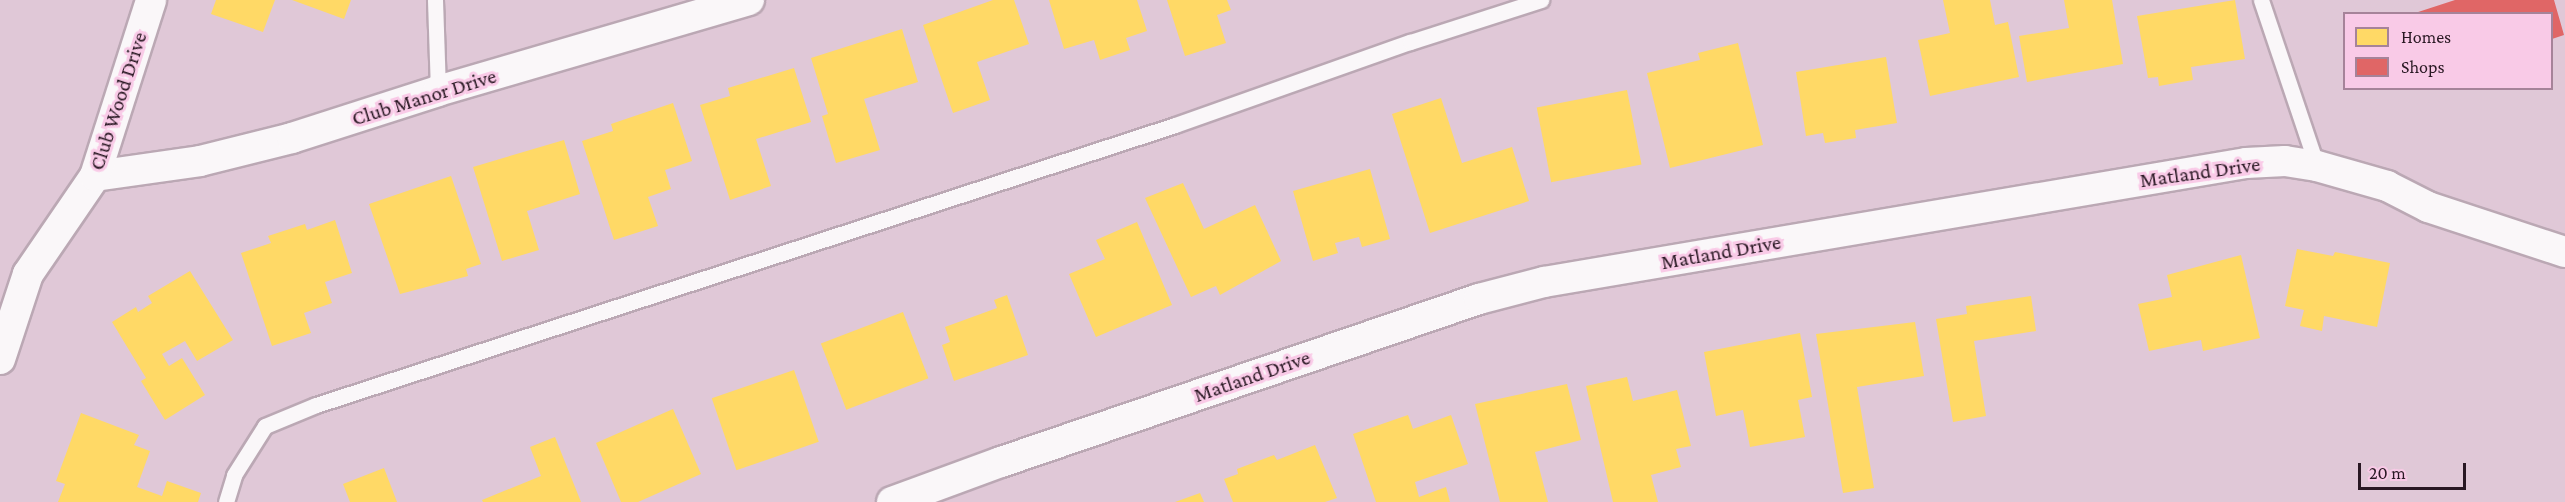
<!DOCTYPE html>
<style>
body{margin:0}
#map{position:relative;width:2565px;height:502px;overflow:hidden;background:#e0c8d7;font-family:"Crimson Pro",serif}
div>[style]{position:absolute}
.homes>*{inset:0;background:#ffd966;transform-origin:0 0}
.shops>*{inset:0;background:#e06666}
.roads{filter:drop-shadow(2px 0 #bba8b4) drop-shadow(-2px 0 #bba8b4) drop-shadow(0 2px #bba8b4) drop-shadow(0 -2px #bba8b4)}
.lane>*{height:15px;margin:-7.5px;padding:0 7.5px;transform-origin:7.5px;border-radius:7.5px;background:#faf7f9}
.street>*{height:30px;margin:-15px;padding:0 15px;transform-origin:15px;border-radius:15px;background:#faf7f9}
span{translate:-50% -50%;white-space:nowrap;text-align:center;line-height:1.15;-webkit-text-stroke:6px #f9cae7;paint-order:stroke}
.street-label{font-size:21px;color:#291823}
.legend{position:absolute;left:2343px;top:12px;width:210px;height:78px;box-sizing:border-box;background:#f9cae7;border:2px solid #a68399;margin:0;padding:8px 10px;list-style:none;font-size:18px;color:#291823}
.legend li{display:flex;align-items:center;gap:12px;height:30px}
.legend b{width:30px;border:2px solid #a68399}
.scale{position:absolute;left:2358px;top:463px;width:108px;height:27px;box-sizing:border-box;border:3px solid #291823;border-top:0;padding-left:8px;font-size:18px;line-height:21px;white-space:nowrap;color:#291823;-webkit-text-stroke:4px #f9cae7;paint-order:stroke}
</style>
<div id="map">
<div class="homes">
<i style="clip-path:polygon(216px 0,275px 0,263px 32px,211px 14px)"></i>
<i style="clip-path:polygon(292px 0,351px 0,344px 19px)"></i>
<i style="clip-path:polygon(993px 0,1014px 0,1029px 44px,977px 62px,990px 100px,953px 113px,923px 25px)"></i>
<i style="clip-path:polygon(1049px 0,1137px 0,1147px 31px,1126px 38px,1130px 50px,1100px 60px,1094px 40px,1064px 49px)"></i>
<i style="clip-path:polygon(1167px 0,1227px 0,1231px 10px,1217px 15px,1226px 43px,1185px 56px)"></i>
<i style="clip-path:polygon(1943px 0,1990px 0,1995px 25px,2008px 22px,2019px 77px,1930px 96px,1918px 40px,1950px 33px)"></i>
<i style="clip-path:polygon(2064px 0,2112px 0,2123px 64px,2027px 82px,2019px 36px,2069px 28px)"></i>
<i style="clip-path:polygon(2235px 0,2245px 59px,2191px 67px,2193px 80px,2159px 86px,2158px 77px,2148px 78px,2137px 16px)"></i>
<i style="clip-path:polygon(902px 29px,918px 82px,864px 99px,880px 150px,836px 163px,822px 116px,828px 114px,811px 58px)"></i>
<i style="clip-path:polygon(1738px 43px,1763px 145px,1670px 168px,1647px 73px,1700px 60px,1698px 53px)"></i>
<i style="clip-path:polygon(1886px 57px,1897px 123px,1855px 130px,1856px 138px,1825px 143px,1823px 133px,1806px 136px,1796px 72px)"></i>
<i style="clip-path:polygon(794px 68px,811px 122px,756px 139px,771px 186px,730px 200px,700px 105px,730px 96px,728px 88px)"></i>
<i style="left:1627px;top:90px;width:76px;height:92px;rotate:79deg"></i>
<i style="clip-path:polygon(1441px 98px,1462px 163px,1512px 147px,1529px 201px,1430px 233px,1392px 114px)"></i>
<i style="clip-path:polygon(673px 103px,692px 161px,665px 170px,671px 189px,648px 197px,658px 226px,614px 240px,582px 141px,613px 131px,611px 124px)"></i>
<i style="clip-path:polygon(564px 140px,580px 194px,527px 211px,539px 250px,502px 261px,473px 167px)"></i>
<i style="clip-path:polygon(1370px 169px,1390px 239px,1362px 247px,1359px 237px,1335px 243px,1338px 253px,1313px 261px,1293px 191px)"></i>
<i style="clip-path:polygon(451px 176px,481px 264px,466px 269px,468px 276px,400px 294px,369px 204px)"></i>
<i style="clip-path:polygon(1183px 183px,1204px 229px,1255px 205px,1281px 261px,1220px 295px,1216px 286px,1191px 297px,1145px 198px)"></i>
<i style="clip-path:polygon(335px 220px,352px 273px,325px 282px,332px 303px,304px 313px,311px 333px,272px 346px,241px 253px,271px 243px,268px 236px,305px 224px,307px 230px)"></i>
<i style="clip-path:polygon(1137px 222px,1172px 305px,1096px 337px,1069px 274px,1105px 259px,1096px 240px)"></i>
<i style="clip-path:polygon(2297px 249px,2333px 256px,2335px 252px,2390px 263px,2377px 327px,2324px 316px,2322px 331px,2300px 326px,2304px 310px,2285px 306px)"></i>
<i style="clip-path:polygon(2241px 255px,2260px 338px,2203px 351px,2201px 340px,2149px 351px,2138px 304px,2172px 297px,2167px 275px)"></i>
<i style="clip-path:polygon(190px 271px,233px 340px,197px 361px,185px 341px,162px 354px,169px 366px,182px 358px,205px 395px,165px 420px,141px 381px,146px 378px,112px 322px,136px 307px,138px 312px,152px 303px,148px 296px)"></i>
<i style="clip-path:polygon(1007px 295px,1028px 355px,954px 381px,942px 345px,950px 342px,945px 327px,997px 308px,994px 300px)"></i>
<i style="clip-path:polygon(2031px 296px,2036px 331px,1974px 341px,1986px 416px,1953px 422px,1936px 319px,1967px 314px,1966px 306px)"></i>
<i style="left:903px;top:312px;width:71px;height:88px;rotate:69deg"></i>
<i style="clip-path:polygon(1915px 322px,1924px 376px,1857px 387px,1874px 488px,1843px 493px,1816px 334px)"></i>
<i style="clip-path:polygon(1800px 333px,1812px 397px,1798px 400px,1805px 437px,1750px 447px,1743px 410px,1716px 416px,1704px 352px)"></i>
<i style="left:794px;top:370px;width:76px;height:87px;rotate:71deg"></i>
<i style="clip-path:polygon(1627px 377px,1633px 401px,1677px 390px,1691px 446px,1676px 449px,1681px 467px,1651px 475px,1658px 502px,1613px 502px,1586px 386px)"></i>
<i style="clip-path:polygon(1567px 384px,1581px 440px,1535px 452px,1548px 502px,1500px 502px,1475px 404px)"></i>
<i style="clip-path:polygon(673px 409px,701px 474px,638px 502px,621px 502px,596px 443px)"></i>
<i style="clip-path:polygon(81px 413px,139px 435px,134px 445px,150px 451px,137px 487px,162px 496px,167px 481px,201px 493px,198px 502px,58px 502px,65px 484px,56px 481px)"></i>
<i style="clip-path:polygon(1408px 415px,1413px 429px,1451px 415px,1468px 464px,1415px 482px,1419px 497px,1446px 487px,1450px 502px,1376px 502px,1353px 434px)"></i>
<i style="clip-path:polygon(555px 437px,581px 502px,483px 502px,482px 500px,541px 476px,530px 447px)"></i>
<i style="clip-path:polygon(1315px 445px,1337px 498px,1325px 502px,1233px 502px,1224px 479px,1238px 474px,1237px 469px,1274px 455px,1277px 460px)"></i>
<i style="clip-path:polygon(384px 468px,397px 502px,350px 502px,343px 484px)"></i>
<i style="clip-path:polygon(1200px 493px,1204px 502px,1175px 502px)"></i>
</div>
<div class="shops">
<i style="clip-path:polygon(2455px 0,2554px 0,2564px 35px,2552px 39px,2552px 14px,2412px 14px)"></i>
</div>
<div class="roads">
<div class="lane">
<i style="left:435px;top:0;width:91px;rotate:88.1deg"></i>
<i style="left:2261px;top:0;width:175px;rotate:71.4deg"></i>
<i style="left:226px;top:502px;width:28px;rotate:-73deg"></i>
<i style="left:234px;top:475px;width:58px;rotate:-57.7deg"></i>
<i style="left:265px;top:426px;width:55px;rotate:-22.4deg"></i>
<i style="left:316px;top:405px;width:903px;rotate:-18.05deg"></i>
<i style="left:1175px;top:125px;width:249px;rotate:-19.5deg"></i>
<i style="left:1410px;top:42px;width:138px;rotate:-17.8deg"></i>
</div>
<div class="street">
<i style="left:95px;top:176px;width:106px;rotate:-8.1deg"></i>
<i style="left:200px;top:161px;width:95px;rotate:-14deg"></i>
<i style="left:292px;top:138px;width:153px;rotate:-17.8deg"></i>
<i style="left:438px;top:91px;width:324px;rotate:-16.3deg"></i>
<i style="left:0;top:359px;width:89px;rotate:-71.8deg"></i>
<i style="left:28px;top:274px;width:119px;rotate:-55.6deg"></i>
<i style="left:95px;top:176px;width:185px;rotate:-72.3deg"></i>
<i style="left:892px;top:502px;width:116px;rotate:-20.2deg"></i>
<i style="left:1001px;top:462px;width:505px;rotate:-18.83deg"></i>
<i style="left:1479px;top:299px;width:67px;rotate:-14.7deg"></i>
<i style="left:1544px;top:282px;width:712px;rotate:-9.62deg"></i>
<i style="left:2246px;top:163px;width:39px;rotate:-3deg"></i>
<i style="left:2285px;top:161px;width:32px;rotate:9deg"></i>
<i style="left:2317px;top:166px;width:73px;rotate:15.9deg"></i>
<i style="left:2387px;top:186px;width:46px;rotate:27.1deg"></i>
<i style="left:2428px;top:207px;width:144px;rotate:18.2deg"></i>
</div>
</div>
<div class="street-label">
<span style="left:424px;top:97px;rotate:-17deg">Club Manor Drive</span>
<span style="left:118px;top:101px;rotate:-72deg">Club Wood Drive</span>
<span style="left:2200px;top:172px;rotate:-8deg">Matland Drive</span>
<span style="left:1721px;top:252px;rotate:-10deg">Matland Drive</span>
<span style="left:1252px;top:376px;rotate:-19deg">Matland Drive</span>
</div>
<ul class="legend">
<li><b style="height:16px;background:#ffd966"></b>Homes</li>
<li><b style="height:16px;background:#e06666"></b>Shops</li>
</ul>
<div class="scale">20 m</div>
</div>
